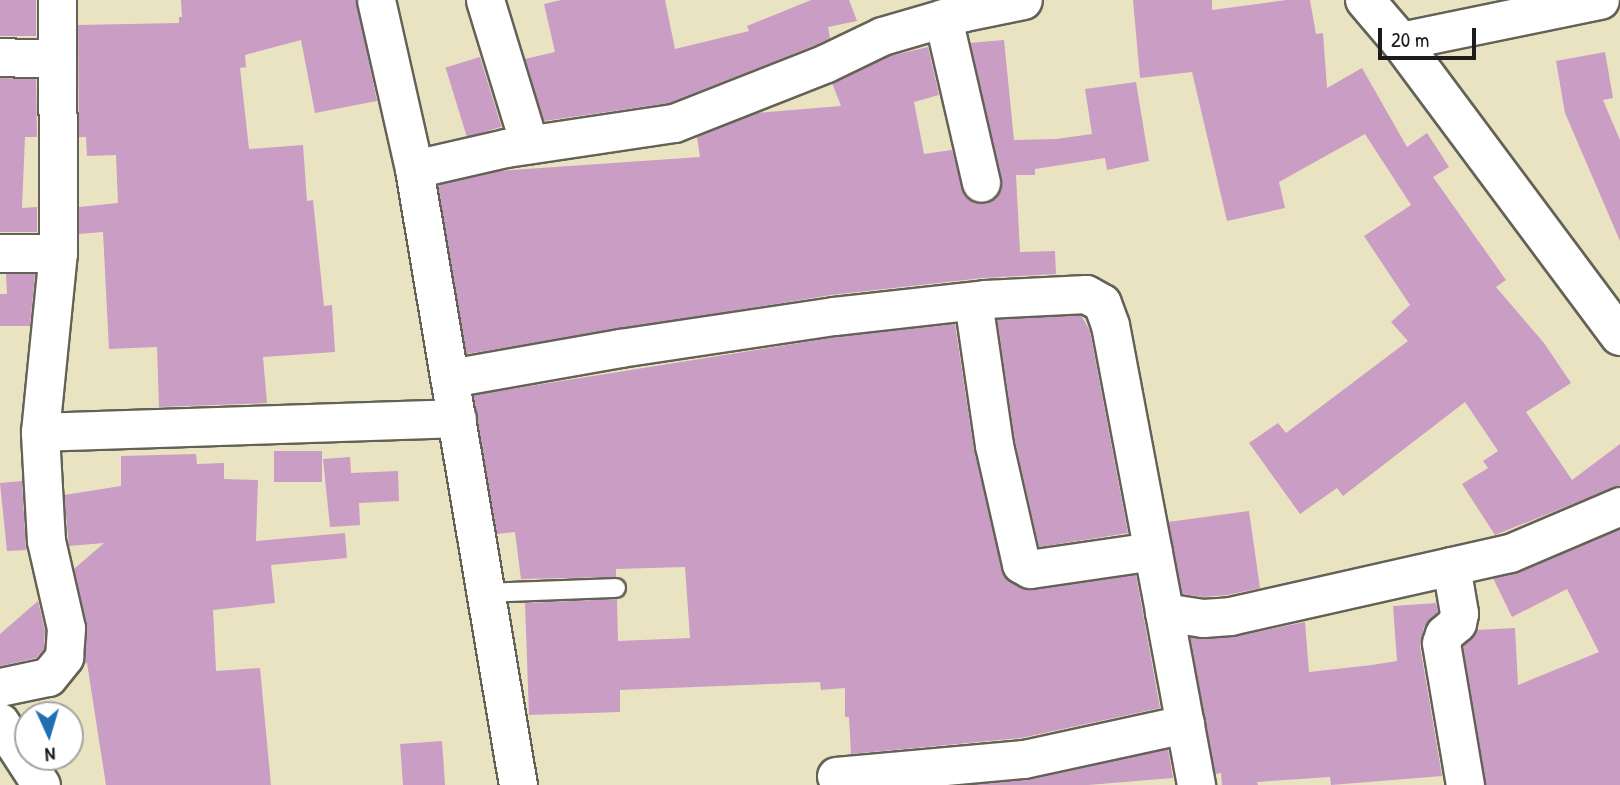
<!DOCTYPE html>
<style>
body{margin:0}
#map{position:relative;width:1620px;height:785px;overflow:hidden;background:#eae3c2;font-family:"Patrick Hand",sans-serif}
div>[style]{position:absolute}
.building>*{inset:0;background:#ca9dc5;transform-origin:0 0}
.roads{filter:drop-shadow(2px 0 #646256) drop-shadow(-2px 0 #646256) drop-shadow(0 2px #646256) drop-shadow(0 -2px #646256)}
.service>*{height:18px;margin:-9px;padding:0 9px;transform-origin:9px;border-radius:9px;background:#fff}
.minor>*{height:37px;margin:-18.5px;padding:0 18.5px;transform-origin:18.5px;border-radius:18.5px;background:#fff}
.tertiary>*{height:38px;margin:-19px;padding:0 19px;transform-origin:19px;border-radius:19px;background:#fff}
span{translate:-50% -50%;white-space:nowrap;text-align:center;line-height:1.15;-webkit-text-stroke:5px #fff;paint-order:stroke}
.north{position:absolute;left:14px;top:701px;width:70px;height:70px;box-sizing:border-box;background:#fff;border:2px solid #a4a4a4;border-radius:50%;rotate:176deg;font-size:19px;font-weight:700;line-height:28px;text-align:center;color:#1c1c1c}
.north::after{content:'';display:block;margin:auto;width:24px;height:32px;background:#1f6fb2;clip-path:polygon(50% 0,100% 100%,50% 72%,0 100%)}
.scale{position:absolute;left:1378px;top:28px;width:98px;height:32px;box-sizing:border-box;border:4px solid #1c1c1c;border-top:0;padding-left:9px;font-size:21px;line-height:24px;white-space:nowrap;color:#1c1c1c;-webkit-text-stroke:5px #fff;paint-order:stroke}
</style>
<div id="map">
<div class="building">
<i style="left:0;top:0;width:36px;height:36px"></i>
<i style="clip-path:polygon(181px 0,356px 0,377px 101px,315px 113px,301px 40px,245px 55px,246px 67px,240px 68px,249px 149px,303px 145px,307px 201px,313px 200px,324px 306px,332px 305px,335px 352px,263px 357px,267px 403px,159px 407px,157px 347px,109px 349px,103px 232px,79px 234px,79px 207px,118px 203px,116px 155px,87px 156px,86px 137px,79px 137px,78px 25px,179px 23px,179px 17px,182px 17px)"></i>
<i style="clip-path:polygon(561px 0,665px 0,675px 49px,749px 31px,747px 26px,811px 0,849px 0,857px 21px,828px 27px,830px 38px,818px 44px,669px 103px,544px 121px,525px 59px,555px 52px,544px 4px)"></i>
<i style="clip-path:polygon(1133px 0,1212px 0,1212px 10px,1286px 0,1310px 0,1316px 34px,1323px 33px,1327px 88px,1362px 68px,1407px 147px,1427px 133px,1449px 167px,1433px 177px,1506px 280px,1496px 287px,1544px 343px,1571px 383px,1526px 412px,1572px 480px,1620px 444px,1620px 485px,1495px 535px,1462px 484px,1488px 468px,1483px 461px,1498px 451px,1465px 402px,1343px 496px,1337px 488px,1300px 514px,1249px 443px,1278px 423px,1286px 433px,1408px 341px,1391px 322px,1410px 305px,1364px 236px,1411px 205px,1365px 134px,1279px 182px,1285px 208px,1227px 221px,1192px 72px,1140px 78px)"></i>
<i style="clip-path:polygon(1004px 40px,1014px 140px,1056px 139px,1092px 134px,1085px 89px,1136px 82px,1149px 161px,1107px 170px,1105px 158px,1035px 169px,1035px 175px,1016px 175px,1020px 252px,1055px 251px,1056px 274px,983px 278px,831px 295px,466px 354px,438px 185px,499px 171px,700px 157px,697px 137px,756px 113px,841px 106px,832px 83px,890px 56px,928px 47px,939px 95px,914px 102px,924px 154px,952px 150px,965px 197px,976px 203px,986px 203px,996px 198px,1001px 190px,1001px 178px,970px 43px)"></i>
<i style="clip-path:polygon(1605px 52px,1613px 98px,1603px 100px,1620px 140px,1620px 241px,1565px 113px,1556px 61px)"></i>
<i style="left:480px;top:57px;width:73px;height:36px;rotate:73deg"></i>
<i style="clip-path:polygon(0 78px,36px 79px,37px 137px,25px 137px,22px 208px,37px 207px,37px 232px,0 232px)"></i>
<i style="clip-path:polygon(6px 274px,35px 274px,30px 326px,0 326px,0 294px,7px 294px)"></i>
<i style="clip-path:polygon(1081px 315px,1090px 331px,1128px 533px,1039px 547px,1015px 441px,997px 319px)"></i>
<i style="clip-path:polygon(955px 324px,974px 450px,1004px 576px,1020px 587px,1033px 590px,1136px 575px,1160px 708px,1021px 738px,851px 754px,849px 717px,845px 717px,845px 688px,821px 690px,820px 682px,620px 690px,620px 712px,529px 715px,525px 603px,617px 599px,618px 641px,690px 638px,685px 567px,616px 569px,616px 577px,521px 579px,515px 532px,497px 534px,473px 395px,837px 337px)"></i>
<i style="left:322px;top:451px;width:31px;height:48px;rotate:90deg"></i>
<i style="clip-path:polygon(196px 454px,197px 464px,224px 463px,224px 479px,258px 480px,256px 541px,345px 533px,347px 558px,271px 565px,275px 603px,213px 610px,216px 671px,260px 668px,271px 785px,106px 785px,87px 663px,83px 664px,87px 624px,74px 569px,104px 543px,69px 546px,64px 495px,121px 486px,121px 456px)"></i>
<i style="clip-path:polygon(350px 457px,351px 473px,398px 471px,399px 501px,359px 503px,360px 525px,330px 527px,323px 459px)"></i>
<i style="clip-path:polygon(22px 481px,26px 550px,7px 551px,0 483px)"></i>
<i style="clip-path:polygon(1249px 511px,1260px 588px,1227px 595px,1204px 597px,1182px 594px,1168px 522px)"></i>
<i style="clip-path:polygon(1620px 529px,1620px 785px,1485px 785px,1463px 646px,1476px 630px,1515px 628px,1518px 685px,1599px 652px,1567px 589px,1512px 617px,1493px 578px,1518px 572px)"></i>
<i style="clip-path:polygon(38px 601px,45px 630px,44px 649px,36px 658px,0 666px,0 634px)"></i>
<i style="clip-path:polygon(1436px 603px,1438px 612px,1424px 627px,1420px 646px,1442px 776px,1331px 785px,1330px 777px,1257px 782px,1258px 785px,1222px 785px,1221px 773px,1215px 774px,1190px 637px,1232px 637px,1305px 622px,1309px 672px,1372px 665px,1397px 661px,1393px 606px)"></i>
<i style="left:442px;top:741px;width:44px;height:42px;rotate:86deg"></i>
<i style="clip-path:polygon(1168px 749px,1173px 778px,1088px 785px,970px 785px,1028px 780px)"></i>
</div>
<div class="roads">
<div class="service">
<i style="left:485px;top:593px;width:131px;rotate:-2.2deg"></i>
</div>
<div class="minor">
<i style="left:376px;top:0;width:173px;rotate:77.3deg"></i>
<i style="left:414px;top:169px;width:625px;rotate:80.42deg"></i>
<i style="left:485px;top:0;width:151px;rotate:73deg"></i>
<i style="left:943px;top:18px;width:169px;rotate:77deg"></i>
<i style="left:1400px;top:41px;width:204px;rotate:-11.6deg"></i>
<i style="left:0;top:57px;width:57px;rotate:2deg"></i>
<i style="left:414px;top:169px;width:94px;rotate:-12.9deg"></i>
<i style="left:506px;top:148px;width:170px;rotate:-8.5deg"></i>
<i style="left:674px;top:123px;width:163px;rotate:-21.5deg"></i>
<i style="left:826px;top:63px;width:62px;rotate:-25.7deg"></i>
<i style="left:882px;top:36px;width:85px;rotate:-16.3deg"></i>
<i style="left:964px;top:12px;width:60px;rotate:-11.5deg"></i>
<i style="left:0;top:253px;width:58px"></i>
<i style="left:973px;top:301px;width:146px;rotate:81.7deg"></i>
<i style="left:994px;top:445px;width:122px;rotate:77.2deg"></i>
<i style="left:1021px;top:564px;width:10px;rotate:29deg"></i>
<i style="left:1030px;top:569px;width:124px;rotate:-8.3deg"></i>
<i style="left:450px;top:378px;width:173px;rotate:-10deg"></i>
<i style="left:620px;top:348px;width:216px;rotate:-8.5deg"></i>
<i style="left:834px;top:316px;width:152px;rotate:-6.4deg"></i>
<i style="left:985px;top:299px;width:101px;rotate:-2.8deg"></i>
<i style="left:1086px;top:294px;width:18px;rotate:29deg"></i>
<i style="left:1102px;top:303px;width:23px;rotate:70deg"></i>
<i style="left:1110px;top:325px;width:292px;rotate:79.3deg"></i>
<i style="left:1164px;top:612px;width:39px;rotate:9deg"></i>
<i style="left:1203px;top:618px;width:27px;rotate:-4deg"></i>
<i style="left:1230px;top:616px;width:287px;rotate:-12.7deg"></i>
<i style="left:1510px;top:553px;width:120px;rotate:-23.1deg"></i>
<i style="left:40px;top:432px;width:180px;rotate:-84.3deg"></i>
<i style="left:58px;top:253px;width:253px;rotate:-90.2deg"></i>
<i style="left:1451px;top:566px;width:48px;rotate:80.3deg"></i>
<i style="left:1459px;top:613px;width:10px;rotate:101deg"></i>
<i style="left:1457px;top:623px;width:17px;rotate:140deg"></i>
<i style="left:1444px;top:634px;width:9px;rotate:108deg"></i>
<i style="left:1441px;top:643px;width:144px;rotate:80.4deg"></i>
<i style="left:1164px;top:612px;width:176px;rotate:79.5deg"></i>
<i style="left:0;top:687px;width:49px;rotate:-11.8deg"></i>
<i style="left:48px;top:677px;width:26px;rotate:-51deg"></i>
<i style="left:64px;top:657px;width:29px;rotate:-86deg"></i>
<i style="left:66px;top:628px;width:89px;rotate:-102.9deg"></i>
<i style="left:46px;top:541px;width:109px;rotate:-93.2deg"></i>
<i style="left:40px;top:432px;width:417px;rotate:-1.9deg"></i>
<i style="left:0;top:722px;width:75px;rotate:56.9deg"></i>
<i style="left:836px;top:776px;width:189px;rotate:-5.2deg"></i>
<i style="left:1024px;top:759px;width:165px;rotate:-12.3deg"></i>
</div>
<div class="tertiary">
<i style="left:1365px;top:0;width:54px;rotate:49.5deg"></i>
<i style="left:1400px;top:41px;width:368px;rotate:53.3deg"></i>
</div>
</div>
<div class="north">N</div>
<div class="scale">20 m</div>
</div>
